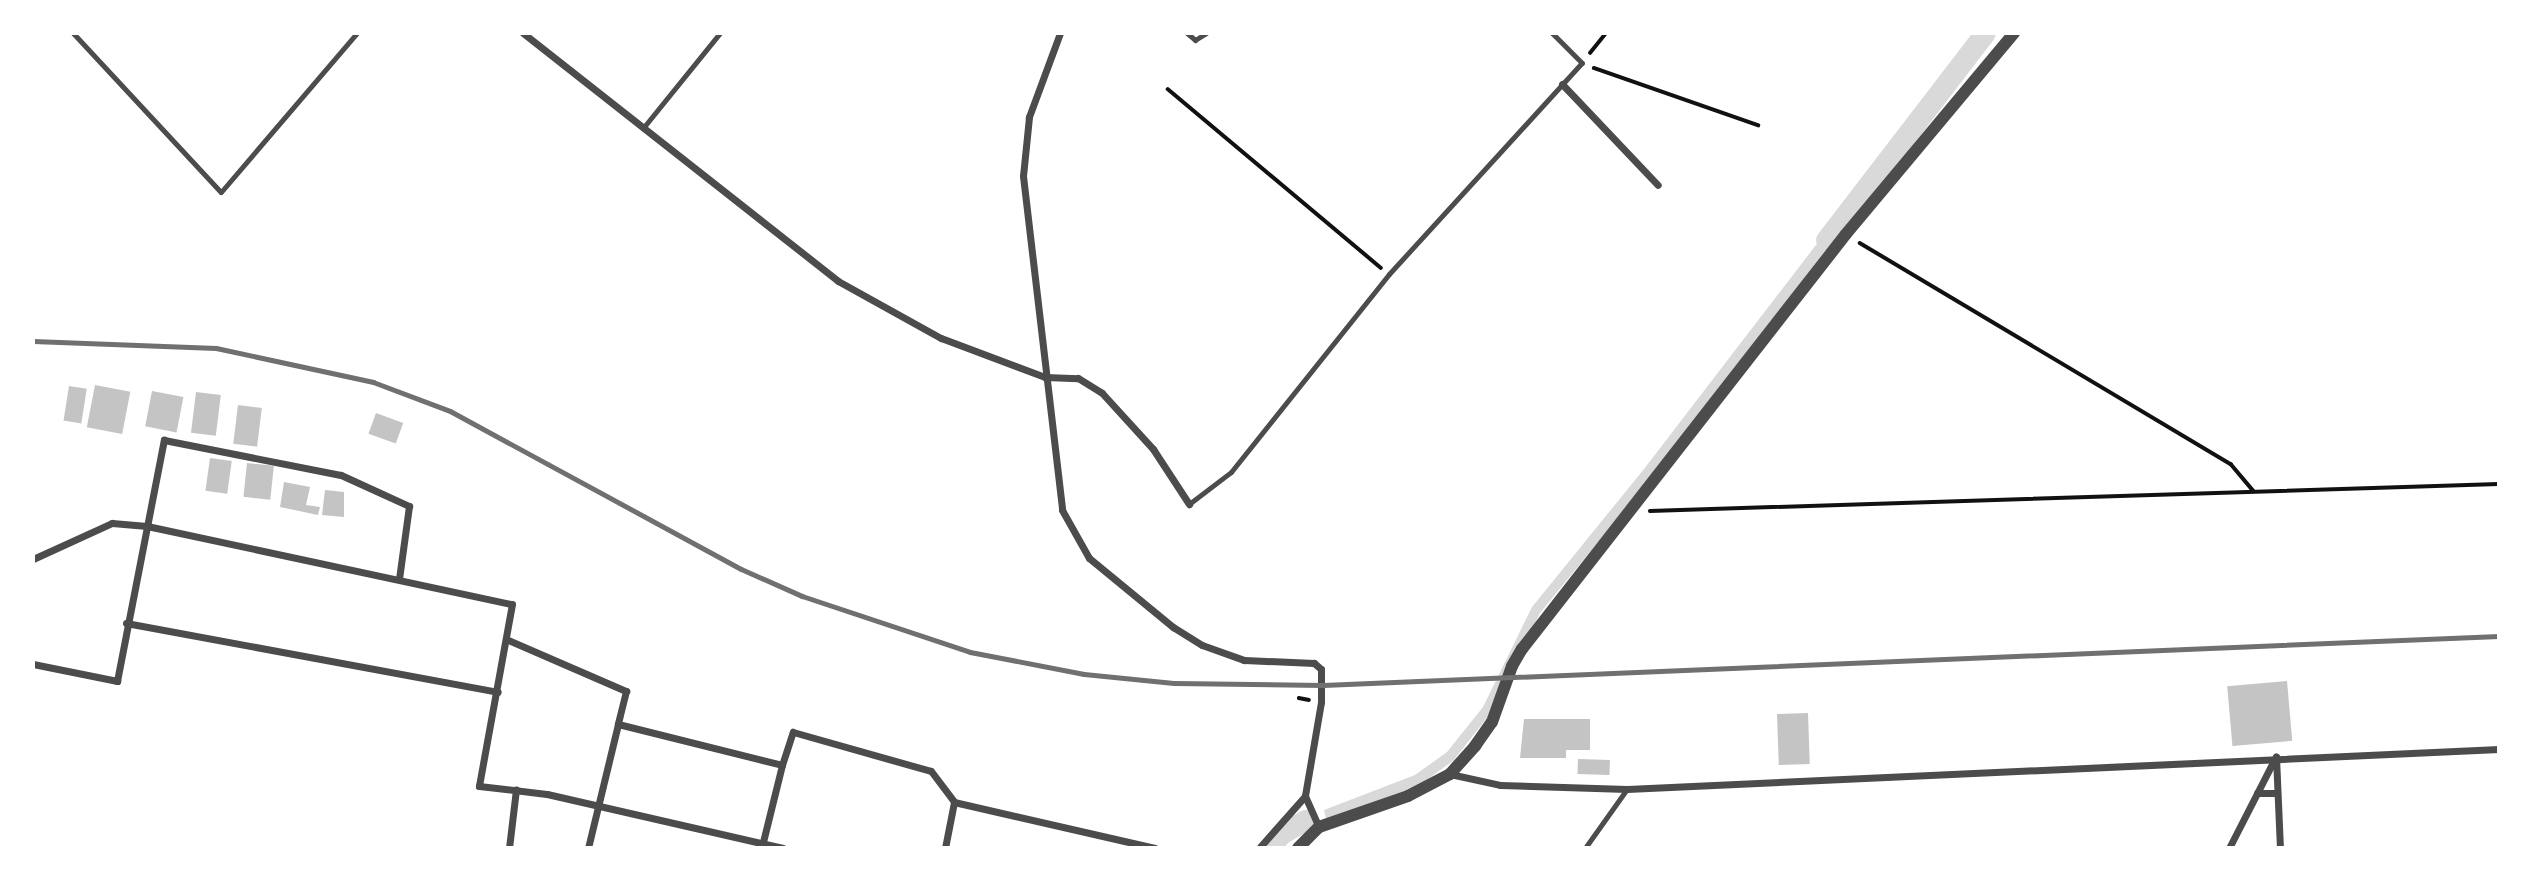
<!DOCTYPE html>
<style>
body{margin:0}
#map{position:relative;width:2532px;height:881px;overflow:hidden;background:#fff;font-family:Lato,sans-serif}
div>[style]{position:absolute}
.water>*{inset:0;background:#d9d9d9}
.canal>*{height:21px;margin:-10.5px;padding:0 10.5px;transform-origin:10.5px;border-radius:10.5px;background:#d9d9d9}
.building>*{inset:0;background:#c4c4c4;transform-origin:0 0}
.path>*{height:3.5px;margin:-1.75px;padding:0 1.75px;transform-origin:1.75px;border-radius:1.75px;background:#111}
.service>*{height:5px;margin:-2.5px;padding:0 2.5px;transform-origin:2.5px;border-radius:2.5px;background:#4c4c4c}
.minor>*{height:7px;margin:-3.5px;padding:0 3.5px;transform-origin:3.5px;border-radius:3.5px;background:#4c4c4c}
.tertiary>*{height:12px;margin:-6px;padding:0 6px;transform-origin:6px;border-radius:6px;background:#4c4c4c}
.rail>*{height:5px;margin:-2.5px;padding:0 2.5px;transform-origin:2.5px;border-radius:2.5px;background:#707070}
span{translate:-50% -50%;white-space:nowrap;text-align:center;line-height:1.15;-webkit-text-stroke:7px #fff;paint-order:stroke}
.frame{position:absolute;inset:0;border:35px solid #fff;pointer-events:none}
</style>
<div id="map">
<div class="water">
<i style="clip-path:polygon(1839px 215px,1847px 222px,1652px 476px,1540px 613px,1490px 714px,1453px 761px,1418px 786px,1326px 819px,1324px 810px,1415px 775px,1447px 752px,1483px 707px,1532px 607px,1644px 469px)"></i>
</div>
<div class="canal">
<i style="left:1826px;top:240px;width:261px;rotate:-52.5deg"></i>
<i style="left:1269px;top:848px;width:18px;rotate:-49deg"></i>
<i style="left:1281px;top:834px;width:28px;rotate:-30deg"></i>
</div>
<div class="building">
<i style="left:95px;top:385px;width:36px;height:43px;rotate:11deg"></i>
<i style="left:69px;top:386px;width:18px;height:35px;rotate:9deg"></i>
<i style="left:152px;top:391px;width:32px;height:36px;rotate:11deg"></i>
<i style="left:196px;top:392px;width:25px;height:41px;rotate:7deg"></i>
<i style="left:238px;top:405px;width:24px;height:39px;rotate:7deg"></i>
<i style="left:376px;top:413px;width:29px;height:22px;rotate:20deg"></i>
<i style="left:210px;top:458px;width:22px;height:33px;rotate:8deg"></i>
<i style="left:247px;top:463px;width:27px;height:34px;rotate:6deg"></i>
<i style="clip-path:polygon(284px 482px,310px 487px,306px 505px,320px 507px,318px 515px,280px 507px)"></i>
<i style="clip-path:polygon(325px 490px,344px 492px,344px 517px,322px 515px)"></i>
<i style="left:2287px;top:681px;width:60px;height:60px;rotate:85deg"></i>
<i style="left:1808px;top:713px;width:51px;height:31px;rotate:88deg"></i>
<i style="clip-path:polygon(1524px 719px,1590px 719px,1590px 750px,1566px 750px,1566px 758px,1520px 758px)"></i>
<i style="left:1578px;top:759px;width:32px;height:15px;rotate:2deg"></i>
</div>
<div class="path">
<i style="left:1590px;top:53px;width:26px;rotate:-51deg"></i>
<i style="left:1594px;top:68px;width:174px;rotate:19.2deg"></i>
<i style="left:1168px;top:89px;width:278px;rotate:40deg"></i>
<i style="left:1860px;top:243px;width:432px;rotate:30.8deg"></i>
<i style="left:2231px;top:464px;width:35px;rotate:50deg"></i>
<i style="left:1650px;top:511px;width:849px;rotate:-1.82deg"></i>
<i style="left:1299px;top:698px;width:10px;rotate:11deg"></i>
</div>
<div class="service">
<i style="left:73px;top:33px;width:217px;rotate:47.1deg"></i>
<i style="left:221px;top:192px;width:209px;rotate:-49.5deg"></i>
<i style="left:1187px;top:33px;width:11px;rotate:41deg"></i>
<i style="left:1195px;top:40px;width:13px;rotate:-32deg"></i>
<i style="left:643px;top:128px;width:122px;rotate:-51deg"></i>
<i style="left:1189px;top:504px;width:53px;rotate:-37.3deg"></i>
<i style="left:1231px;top:472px;width:253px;rotate:-51.4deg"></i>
<i style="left:1389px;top:274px;width:286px;rotate:-47.6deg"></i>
<i style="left:1582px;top:63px;width:42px;rotate:-135deg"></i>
<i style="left:1585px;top:848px;width:72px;rotate:-54.6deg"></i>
</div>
<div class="minor">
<i style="left:523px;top:33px;width:401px;rotate:38.2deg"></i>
<i style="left:838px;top:281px;width:118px;rotate:29deg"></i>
<i style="left:941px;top:338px;width:111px;rotate:20.6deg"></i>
<i style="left:1045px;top:377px;width:33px;rotate:2deg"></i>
<i style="left:1078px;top:378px;width:28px;rotate:32deg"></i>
<i style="left:1102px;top:393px;width:76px;rotate:47.7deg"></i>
<i style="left:1153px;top:449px;width:66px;rotate:56.8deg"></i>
<i style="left:1060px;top:33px;width:90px;rotate:110.3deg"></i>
<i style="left:1029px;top:117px;width:59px;rotate:95.8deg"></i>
<i style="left:1023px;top:176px;width:336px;rotate:83.3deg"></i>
<i style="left:1062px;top:510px;width:55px;rotate:60.6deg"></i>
<i style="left:1089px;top:558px;width:109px;rotate:39.4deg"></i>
<i style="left:1173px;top:627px;width:34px;rotate:32deg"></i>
<i style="left:1202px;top:645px;width:45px;rotate:19.7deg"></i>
<i style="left:1244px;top:660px;width:70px;rotate:2.5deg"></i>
<i style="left:1314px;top:663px;width:9px;rotate:41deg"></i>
<i style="left:1321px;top:669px;width:33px;rotate:90deg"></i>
<i style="left:1321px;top:702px;width:95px;rotate:99.7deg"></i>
<i style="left:1305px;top:796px;width:34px;rotate:66deg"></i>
<i style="left:1562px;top:84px;width:139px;rotate:46.5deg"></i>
<i style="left:33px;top:559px;width:87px;rotate:-24.5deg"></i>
<i style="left:112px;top:523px;width:35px;rotate:5deg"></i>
<i style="left:147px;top:526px;width:373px;rotate:12.1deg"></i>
<i style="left:512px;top:604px;width:185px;rotate:100.3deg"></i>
<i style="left:479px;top:786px;width:68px;rotate:6.7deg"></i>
<i style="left:547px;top:794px;width:242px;rotate:12.9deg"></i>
<i style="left:126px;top:623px;width:378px;rotate:10.5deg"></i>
<i style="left:508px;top:640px;width:129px;rotate:23.4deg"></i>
<i style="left:626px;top:691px;width:34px;rotate:104deg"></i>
<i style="left:618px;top:724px;width:169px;rotate:14deg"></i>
<i style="left:782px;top:765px;width:83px;rotate:103.9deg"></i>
<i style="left:33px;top:664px;width:86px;rotate:11.4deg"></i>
<i style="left:117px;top:681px;width:246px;rotate:-79deg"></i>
<i style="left:164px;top:440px;width:180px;rotate:11.2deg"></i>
<i style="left:341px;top:475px;width:75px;rotate:24.5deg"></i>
<i style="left:409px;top:506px;width:74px;rotate:97.8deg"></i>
<i style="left:2276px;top:757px;width:91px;rotate:87.5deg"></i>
<i style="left:782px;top:765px;width:35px;rotate:-72deg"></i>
<i style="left:793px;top:732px;width:143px;rotate:15.8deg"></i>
<i style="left:931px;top:771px;width:39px;rotate:53deg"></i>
<i style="left:1450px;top:774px;width:51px;rotate:12.4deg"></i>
<i style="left:1500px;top:785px;width:127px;rotate:1.8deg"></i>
<i style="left:1627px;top:789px;width:873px;rotate:-2.63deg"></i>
<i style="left:2257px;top:793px;width:20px"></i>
<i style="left:509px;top:848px;width:59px;rotate:-83.2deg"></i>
<i style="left:588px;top:848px;width:128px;rotate:-76.4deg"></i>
<i style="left:945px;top:848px;width:47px;rotate:-78.9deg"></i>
<i style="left:954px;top:802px;width:206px;rotate:12.9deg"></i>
<i style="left:1259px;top:848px;width:69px;rotate:-48.5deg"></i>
<i style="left:2229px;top:848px;width:103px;rotate:-62.9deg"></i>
</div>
<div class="tertiary">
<i style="left:1298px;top:848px;width:30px;rotate:-45deg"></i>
<i style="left:1319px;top:827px;width:94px;rotate:-19.2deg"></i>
<i style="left:1408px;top:796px;width:47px;rotate:-27.6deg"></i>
<i style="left:1450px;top:774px;width:38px;rotate:-48deg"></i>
<i style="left:1475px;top:746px;width:29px;rotate:-55deg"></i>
<i style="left:1492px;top:722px;width:59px;rotate:-70.3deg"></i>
<i style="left:1512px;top:666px;width:20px;rotate:-60deg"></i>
<i style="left:1522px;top:649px;width:526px;rotate:-52.02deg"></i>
<i style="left:1846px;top:234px;width:262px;rotate:-50.1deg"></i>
</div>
<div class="rail">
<i style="left:33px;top:341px;width:183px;rotate:2.2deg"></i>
<i style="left:216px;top:348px;width:161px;rotate:12.2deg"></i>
<i style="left:373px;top:382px;width:82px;rotate:20.6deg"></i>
<i style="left:450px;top:411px;width:331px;rotate:28.5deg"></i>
<i style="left:741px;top:569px;width:67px;rotate:23.9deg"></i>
<i style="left:802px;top:596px;width:177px;rotate:18.4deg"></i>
<i style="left:970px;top:652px;width:116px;rotate:10.9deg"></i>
<i style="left:1084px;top:674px;width:90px;rotate:5.7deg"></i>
<i style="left:1174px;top:683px;width:149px;rotate:0.8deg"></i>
<i style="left:1323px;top:685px;width:1177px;rotate:-2.39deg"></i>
</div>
<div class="frame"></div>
</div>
